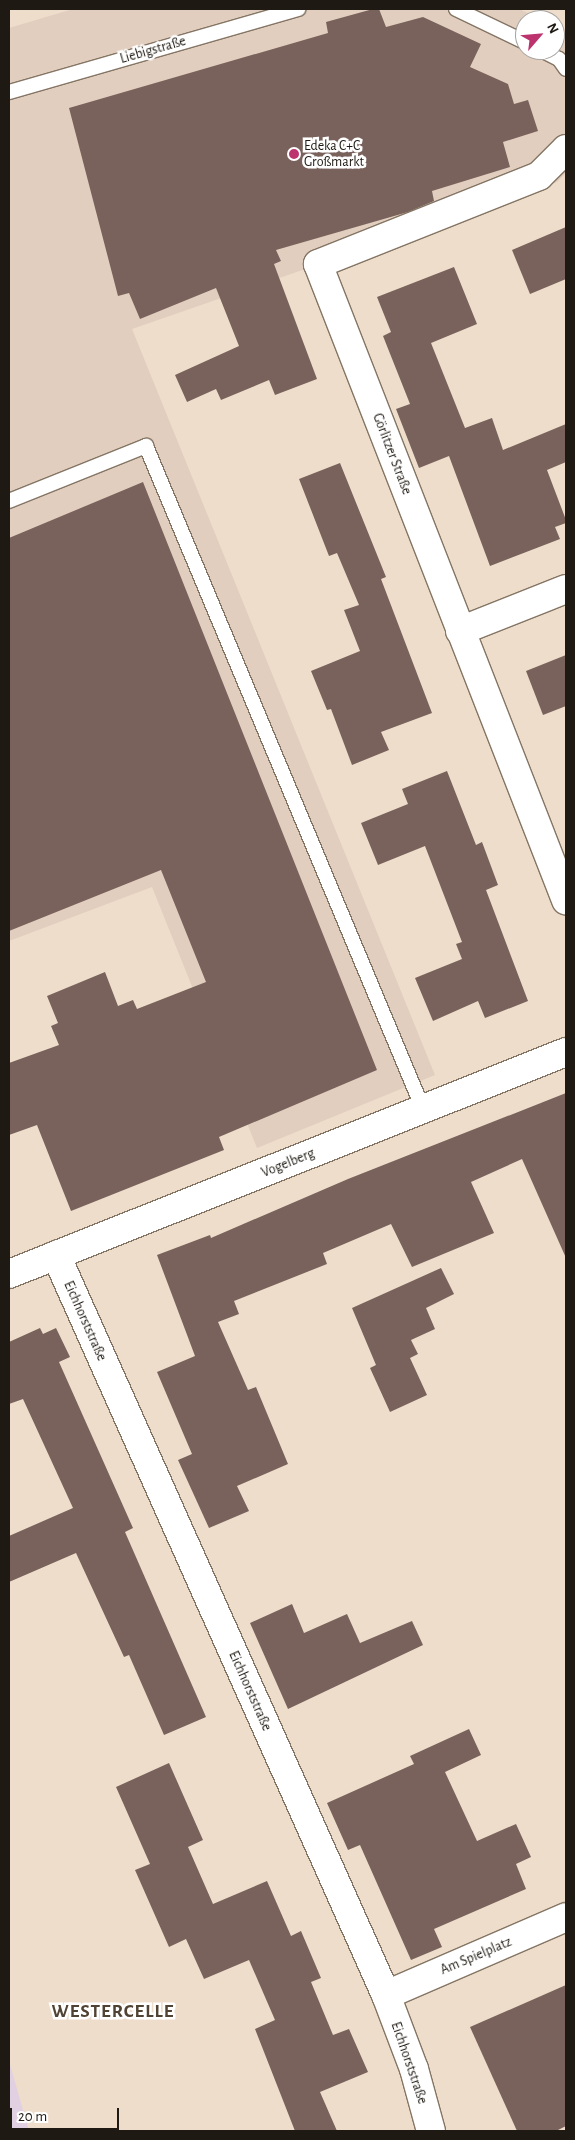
<!DOCTYPE html>
<meta charset="utf-8">
<style>
body{margin:0}
#map{position:relative;width:575px;height:2140px;overflow:hidden;background:#eeddca;font-family:"Alegreya Sans",sans-serif}
div>[style]{position:absolute}
.commercial>*{inset:0;background:#e2cebf}
.industrial>*{inset:0;background:#e1d0e1}
.building>*{inset:0;background:#79625c}
.roads{filter:drop-shadow(1px 0 #847564) drop-shadow(-1px 0 #847564) drop-shadow(0 1px #847564) drop-shadow(0 -1px #847564)}
.service>*{height:14px;margin:-7px;padding:0 7px;transform-origin:7px;border-radius:7px;background:#fff}
.minor>*{height:28px;margin:-14px;padding:0 14px;transform-origin:14px;border-radius:14px;background:#fff}
.dots>*{width:14px;height:14px;translate:-50% -50%;box-sizing:border-box;border:2px solid #fff;border-radius:50%}
span{translate:-50% -50%;white-space:nowrap;text-align:center;line-height:1.15;-webkit-text-stroke:5px #fff;paint-order:stroke}
.street-label{font-size:14px;color:#1e1912}
.poi-label{font-size:14px;color:#1e1912}
.left{translate:0 -50%;text-align:left}
.district-label{font-size:19px;color:#504333;font-weight:700;letter-spacing:1px}
.frame{position:absolute;inset:0;border:10px solid #1e1912;pointer-events:none}
.north{position:absolute;left:515px;top:10px;width:50px;height:50px;box-sizing:border-box;background:#fff;border:1px solid #a5a3a0;border-radius:50%;rotate:63deg;font-size:14px;font-weight:700;line-height:20px;text-align:center;color:#1e1912}
.north::after{content:'';display:block;margin:auto;width:18px;height:22px;background:#bc336d;clip-path:polygon(50% 0,100% 100%,50% 72%,0 100%)}
.scale{position:absolute;left:10px;top:2108px;width:109px;height:22px;box-sizing:border-box;border:2px solid #1e1912;border-top:0;padding-left:6px;font-size:15px;line-height:18px;white-space:nowrap;color:#1e1912;-webkit-text-stroke:4px #fff;paint-order:stroke}
</style>
<div id="map">
<div class="commercial">
<i style="clip-path:polygon(73px 9px,519px 9px,544px 20px,525px 20px,525px 50px,555px 50px,555px 25px,566px 30px,566px 173px,557px 182px,132px 329px,435px 1075px,257px 1148px,152px 887px,9px 941px,9px 28px)"></i>
</div>
<div class="industrial">
<i style="clip-path:polygon(9px 2061px,29px 2131px,9px 2131px)"></i>
</div>
<div class="building">
<i style="clip-path:polygon(373px 9px,379px 9px,386px 27px,423px 17px,481px 44px,470px 67px,508px 84px,514px 104px,528px 100px,538px 131px,503px 142px,510px 167px,432px 191px,434px 201px,408px 212px,276px 250px,281px 261px,274px 264px,317px 379px,275px 395px,269px 380px,221px 400px,216px 389px,187px 402px,175px 375px,239px 346px,216px 288px,140px 319px,129px 293px,118px 296px,69px 108px,328px 33px,326px 22px)"></i>
<i style="clip-path:polygon(566px 227px,566px 279px,530px 294px,512px 250px)"></i>
<i style="clip-path:polygon(454px 267px,477px 324px,431px 343px,465px 428px,492px 418px,503px 450px,566px 424px,566px 462px,547px 470px,566px 520px,566px 523px,555px 527px,560px 539px,490px 566px,449px 456px,419px 468px,396px 409px,410px 404px,383px 336px,391px 332px,377px 297px)"></i>
<i style="clip-path:polygon(340px 463px,386px 577px,381px 579px,432px 713px,381px 732px,389px 750px,352px 765px,331px 709px,327px 710px,311px 671px,360px 651px,344px 610px,359px 605px,337px 553px,329px 556px,299px 479px)"></i>
<i style="clip-path:polygon(143px 482px,377px 1070px,219px 1137px,224px 1150px,71px 1211px,37px 1125px,9px 1135px,9px 1063px,59px 1045px,51px 1026px,58px 1023px,47px 996px,105px 972px,118px 1006px,133px 1000px,137px 1009px,206px 982px,161px 870px,9px 931px,9px 538px)"></i>
<i style="clip-path:polygon(566px 655px,566px 706px,543px 715px,526px 671px)"></i>
<i style="clip-path:polygon(447px 771px,476px 845px,482px 842px,498px 885px,486px 890px,528px 1001px,485px 1018px,478px 1001px,433px 1021px,415px 978px,462px 959px,456px 944px,462px 942px,425px 846px,378px 865px,361px 823px,408px 804px,402px 789px)"></i>
<i style="clip-path:polygon(566px 1093px,566px 1258px,522px 1159px,471px 1182px,494px 1233px,412px 1267px,391px 1224px,323px 1253px,327px 1264px,234px 1301px,239px 1314px,218px 1322px,248px 1390px,256px 1387px,288px 1464px,237px 1486px,249px 1511px,209px 1528px,178px 1460px,192px 1454px,157px 1372px,195px 1356px,157px 1255px,210px 1235px,211px 1238px,348px 1179px)"></i>
<i style="clip-path:polygon(441px 1268px,454px 1294px,426px 1308px,435px 1329px,411px 1340px,418px 1354px,410px 1358px,427px 1395px,390px 1412px,370px 1368px,376px 1365px,352px 1308px)"></i>
<i style="clip-path:polygon(40px 1328px,43px 1334px,56px 1328px,70px 1357px,59px 1362px,133px 1528px,125px 1532px,206px 1717px,164px 1735px,129px 1655px,124px 1657px,76px 1553px,9px 1582px,9px 1536px,73px 1508px,23px 1399px,9px 1404px,9px 1342px)"></i>
<i style="clip-path:polygon(292px 1604px,304px 1633px,347px 1614px,360px 1643px,412px 1621px,423px 1645px,288px 1709px,250px 1623px)"></i>
<i style="clip-path:polygon(469px 1729px,481px 1755px,445px 1772px,477px 1841px,516px 1824px,531px 1857px,516px 1864px,526px 1889px,434px 1929px,442px 1947px,411px 1960px,360px 1845px,348px 1850px,327px 1803px,414px 1764px,410px 1756px)"></i>
<i style="clip-path:polygon(169px 1763px,203px 1840px,188px 1847px,213px 1904px,267px 1881px,291px 1936px,301px 1931px,321px 1978px,311px 1982px,333px 2035px,349px 2029px,368px 2072px,320px 2092px,337px 2131px,295px 2131px,255px 2029px,275px 2020px,249px 1960px,204px 1979px,186px 1939px,169px 1947px,135px 1870px,150px 1864px,116px 1787px)"></i>
<i style="clip-path:polygon(566px 1985px,566px 2126px,556px 2131px,517px 2131px,470px 2027px)"></i>
</div>
<div class="roads">
<div class="service">
<i style="left:456px;top:9px;width:76px;rotate:25.6deg"></i>
<i style="left:541px;top:50px;width:20px;rotate:27deg"></i>
<i style="left:559px;top:59px;width:12px;rotate:55deg"></i>
<i style="left:9px;top:92px;width:301px;rotate:-16deg"></i>
<i style="left:9px;top:501px;width:148px;rotate:-21.9deg"></i>
<i style="left:146px;top:446px;width:719px;rotate:67.32deg"></i>
</div>
<div class="minor">
<i style="left:566px;top:149px;width:38px;rotate:135deg"></i>
<i style="left:539px;top:176px;width:238px;rotate:158.3deg"></i>
<i style="left:318px;top:264px;width:683px;rotate:68.7deg"></i>
<i style="left:460px;top:631px;width:114px;rotate:-21.6deg"></i>
<i style="left:56px;top:1255px;width:810px;rotate:65.97deg"></i>
<i style="left:386px;top:1995px;width:79px;rotate:69.3deg"></i>
<i style="left:414px;top:2069px;width:64px;rotate:74.7deg"></i>
<i style="left:9px;top:1274px;width:600px;rotate:-21.73deg"></i>
<i style="left:386px;top:1995px;width:196px;rotate:-23.4deg"></i>
</div>
</div>
<div class="dots">
<i style="left:294px;top:154px;background:#bc336d"></i>
</div>
<div class="street-label">
<span style="left:153px;top:50px;rotate:-16deg">Liebigstraße</span>
<span style="left:392px;top:454px;rotate:69deg">Görlitzer Straße</span>
<span style="left:288px;top:1163px;rotate:-22deg">Vogelberg</span>
<span style="left:85px;top:1321px;rotate:66deg">Eichhorststraße</span>
<span style="left:250px;top:1691px;rotate:66deg">Eichhorststraße</span>
<span style="left:476px;top:1956px;rotate:-23deg">Am Spielplatz</span>
<span style="left:409px;top:2063px;rotate:71deg">Eichhorststraße</span>
</div>
<div class="poi-label">
<span class="left" style="left:304px;top:154px">Edeka C+C<br>Großmarkt</span>
</div>
<div class="district-label">
<span style="left:113px;top:2012px">WESTERCELLE</span>
</div>
<div class="frame"></div>
<div class="north">N</div>
<div class="scale">20 m</div>
</div>
